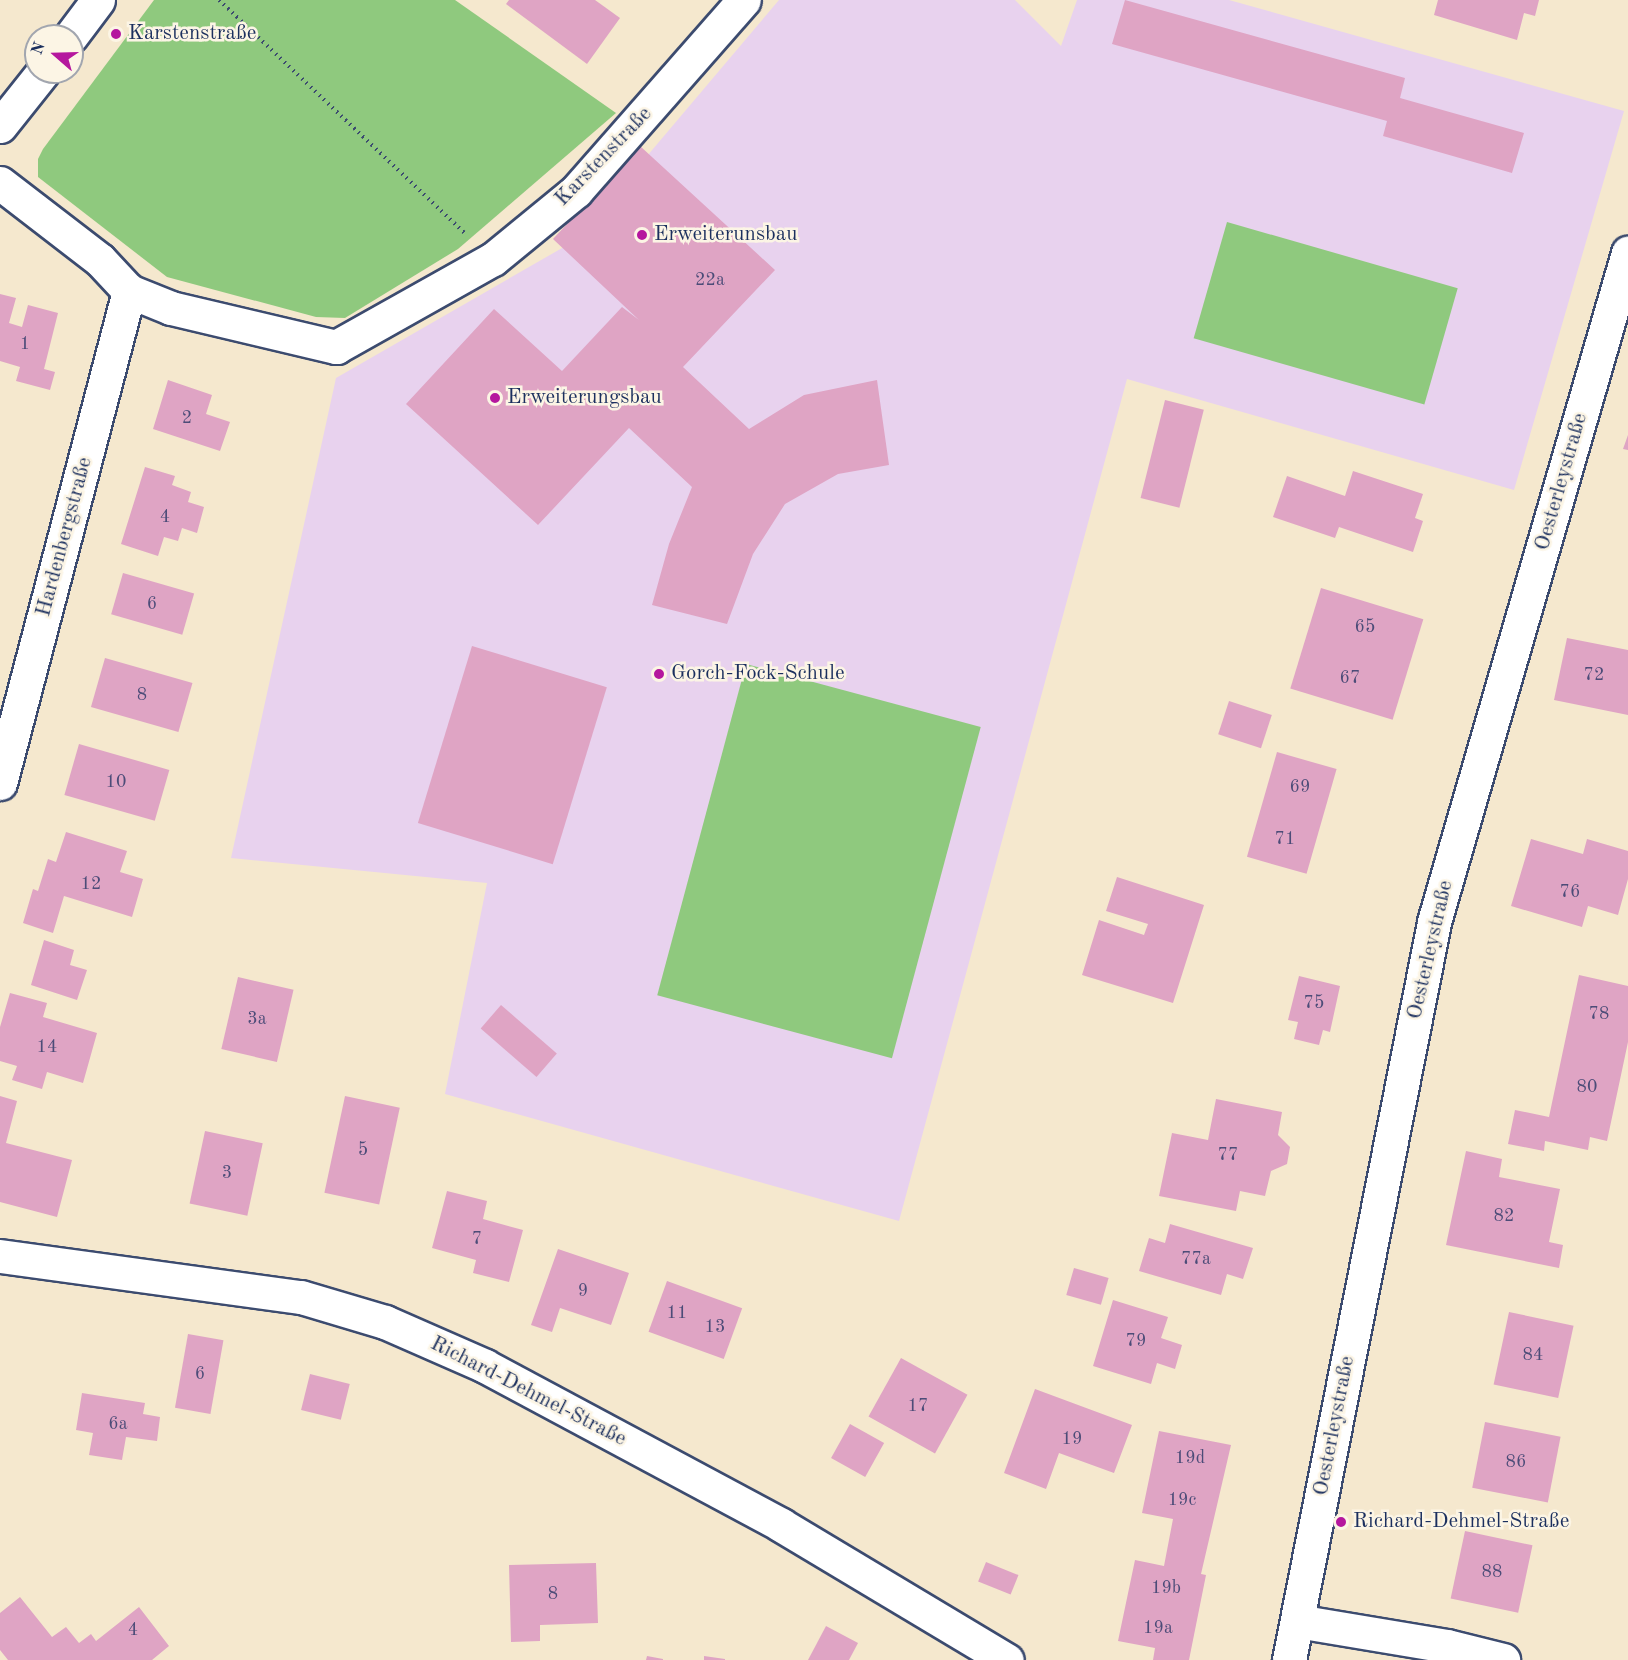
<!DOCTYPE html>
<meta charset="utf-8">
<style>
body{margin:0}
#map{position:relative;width:1628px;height:1660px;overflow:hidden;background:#f5e8ce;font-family:"Old Standard TT",serif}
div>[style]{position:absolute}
.built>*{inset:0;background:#e8d2ee}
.green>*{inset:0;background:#8fc97e;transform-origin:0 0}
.building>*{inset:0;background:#dfa4c4;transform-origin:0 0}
.path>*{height:4px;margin-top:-2px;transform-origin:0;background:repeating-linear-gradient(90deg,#3c4b6f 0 1.5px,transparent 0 6px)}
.roads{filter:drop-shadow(2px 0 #3c4b6f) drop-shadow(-2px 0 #3c4b6f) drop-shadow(0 2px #3c4b6f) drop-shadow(0 -2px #3c4b6f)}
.minor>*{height:33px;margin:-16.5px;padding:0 16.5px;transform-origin:16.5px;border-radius:16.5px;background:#fff}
.major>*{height:33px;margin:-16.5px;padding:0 16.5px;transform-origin:16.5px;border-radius:16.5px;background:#fff}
.dots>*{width:16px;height:16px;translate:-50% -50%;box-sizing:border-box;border:3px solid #fcf5e5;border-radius:50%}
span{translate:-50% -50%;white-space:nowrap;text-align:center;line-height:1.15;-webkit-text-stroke:5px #fcf5e5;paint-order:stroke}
.number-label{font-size:18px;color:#4c4c78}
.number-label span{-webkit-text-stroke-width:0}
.poi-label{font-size:21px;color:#1b2f5e}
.left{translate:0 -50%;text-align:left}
.street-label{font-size:21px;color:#1b2f5e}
.north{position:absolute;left:24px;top:24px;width:60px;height:60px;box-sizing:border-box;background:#fcf5e5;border:2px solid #a2a6af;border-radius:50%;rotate:290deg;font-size:16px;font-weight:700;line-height:24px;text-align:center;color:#1b2f5e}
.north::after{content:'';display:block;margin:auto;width:21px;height:27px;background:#b5179e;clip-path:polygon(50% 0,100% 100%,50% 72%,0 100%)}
</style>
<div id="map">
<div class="built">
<i style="clip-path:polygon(779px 0,1015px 0,1061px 46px,1077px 0,1229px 0,1624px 111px,1514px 490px,1127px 379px,899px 1221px,445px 1094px,487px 883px,231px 858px,336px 378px,576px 240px)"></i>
</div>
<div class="green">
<i style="clip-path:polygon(154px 0,455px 0,616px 113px,458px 249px,345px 318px,316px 317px,167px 277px,38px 177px,38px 159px,43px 149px)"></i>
<i style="left:1227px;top:222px;width:240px;height:121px;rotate:16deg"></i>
<i style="left:746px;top:664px;width:243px;height:343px;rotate:15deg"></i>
</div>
<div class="building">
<i style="clip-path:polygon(509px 0,595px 0,620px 18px,587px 64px,506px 4px)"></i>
<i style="clip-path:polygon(1125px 0,1405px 78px,1400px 98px,1524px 133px,1512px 173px,1383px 136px,1387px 121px,1112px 44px)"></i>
<i style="clip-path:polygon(1438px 0,1539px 0,1535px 16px,1524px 13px,1517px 40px,1434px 15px)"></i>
<i style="clip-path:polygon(640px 146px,775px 270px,683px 367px,749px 429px,804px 395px,877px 380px,889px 465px,838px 474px,785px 504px,753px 554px,727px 624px,652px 605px,669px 544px,692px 487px,629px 428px,538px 525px,406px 404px,494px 309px,562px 371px,622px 307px,639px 320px,553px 239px)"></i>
<i style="clip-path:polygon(0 294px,16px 298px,9px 323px,22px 327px,28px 305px,58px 313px,44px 369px,55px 372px,50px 390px,16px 381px,20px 367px,0 361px)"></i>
<i style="clip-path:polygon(168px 380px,212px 395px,206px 414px,230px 422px,220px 451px,153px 429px)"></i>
<i style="left:1165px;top:400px;width:40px;height:101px;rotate:14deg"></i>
<i style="clip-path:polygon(1628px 435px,1628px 450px,1623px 449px)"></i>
<i style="clip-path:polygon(145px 467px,175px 476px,172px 485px,191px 492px,188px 502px,204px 507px,197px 533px,182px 528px,178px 541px,164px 537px,158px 556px,121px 544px)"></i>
<i style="clip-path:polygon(1353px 471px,1423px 494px,1415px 518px,1423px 521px,1413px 552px,1339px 527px,1335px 538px,1273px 517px,1287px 476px,1345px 496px)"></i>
<i style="left:123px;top:573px;width:74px;height:43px;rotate:16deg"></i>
<i style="left:1321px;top:588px;width:107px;height:105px;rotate:17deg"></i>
<i style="clip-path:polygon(1567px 638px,1628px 650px,1628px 715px,1554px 700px)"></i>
<i style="left:472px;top:646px;width:141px;height:185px;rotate:17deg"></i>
<i style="left:105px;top:658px;width:91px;height:51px;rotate:16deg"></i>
<i style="left:1229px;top:701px;width:45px;height:35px;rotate:18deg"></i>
<i style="left:79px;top:744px;width:94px;height:53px;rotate:16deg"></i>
<i style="left:1277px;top:752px;width:62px;height:109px;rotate:16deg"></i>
<i style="clip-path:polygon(66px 832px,127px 851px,120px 872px,143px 879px,132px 917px,64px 896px,53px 933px,23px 923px,33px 889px,38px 891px,48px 859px,56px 862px)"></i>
<i style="clip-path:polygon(1531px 839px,1583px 854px,1587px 839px,1628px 851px,1628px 879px,1618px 915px,1588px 906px,1582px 927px,1511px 906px)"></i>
<i style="clip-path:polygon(1117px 877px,1204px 905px,1173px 1003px,1082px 975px,1099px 920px,1144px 935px,1148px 924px,1106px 911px)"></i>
<i style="clip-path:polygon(44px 940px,74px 950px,70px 965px,87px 970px,77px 1000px,31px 985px)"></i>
<i style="clip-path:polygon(1579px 975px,1628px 986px,1628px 1042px,1607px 1141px,1590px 1137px,1588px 1150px,1545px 1141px,1544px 1151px,1508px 1144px,1515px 1110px,1549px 1117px)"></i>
<i style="clip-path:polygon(1299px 976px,1340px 986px,1330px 1032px,1323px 1030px,1319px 1045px,1294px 1039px,1298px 1022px,1288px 1020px)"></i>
<i style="left:238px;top:977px;width:57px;height:74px;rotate:13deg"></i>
<i style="clip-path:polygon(10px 993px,47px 1003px,43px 1017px,97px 1033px,83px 1083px,47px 1072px,42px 1089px,12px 1080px,17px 1066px,0 1061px,0 1027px)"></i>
<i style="left:501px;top:1005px;width:74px;height:31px;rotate:41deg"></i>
<i style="clip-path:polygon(0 1096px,17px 1101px,6px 1143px,72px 1160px,57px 1217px,0 1202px)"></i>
<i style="left:345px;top:1096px;width:56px;height:99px;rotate:12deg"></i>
<i style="clip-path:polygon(1216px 1099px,1282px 1112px,1278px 1135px,1290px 1147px,1287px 1164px,1271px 1171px,1265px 1196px,1240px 1191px,1236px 1211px,1159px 1196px,1172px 1133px,1208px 1140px)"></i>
<i style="left:205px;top:1131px;width:59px;height:74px;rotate:12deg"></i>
<i style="clip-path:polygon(1466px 1151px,1502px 1159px,1499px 1177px,1560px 1189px,1549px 1242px,1563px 1245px,1559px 1268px,1446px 1245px)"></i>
<i style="clip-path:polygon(447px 1191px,487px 1201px,483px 1219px,523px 1230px,509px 1282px,473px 1273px,476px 1260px,432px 1248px)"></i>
<i style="clip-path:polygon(1170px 1224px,1253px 1248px,1243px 1279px,1227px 1274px,1221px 1295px,1139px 1271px,1149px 1238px,1165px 1243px)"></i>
<i style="clip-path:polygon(558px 1249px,629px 1273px,611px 1325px,560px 1308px,552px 1332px,531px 1325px)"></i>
<i style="left:1074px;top:1268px;width:36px;height:28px;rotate:16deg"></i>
<i style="left:667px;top:1281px;width:80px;height:54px;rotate:20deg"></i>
<i style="clip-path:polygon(1113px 1300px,1168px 1317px,1161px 1338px,1182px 1345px,1175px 1369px,1157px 1363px,1151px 1384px,1093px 1366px)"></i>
<i style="left:1509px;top:1312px;width:66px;height:74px;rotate:12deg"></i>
<i style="left:188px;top:1334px;width:36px;height:75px;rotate:10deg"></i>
<i style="left:901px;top:1358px;width:76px;height:67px;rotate:29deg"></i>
<i style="left:310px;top:1374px;width:41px;height:37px;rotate:14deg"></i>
<i style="clip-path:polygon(1035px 1389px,1132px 1425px,1114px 1473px,1059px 1453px,1046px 1489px,1004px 1473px)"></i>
<i style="clip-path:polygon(82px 1393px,145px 1403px,143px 1414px,160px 1417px,157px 1441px,126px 1437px,122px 1460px,89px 1455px,93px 1433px,76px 1430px)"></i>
<i style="left:1485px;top:1422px;width:77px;height:67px;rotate:11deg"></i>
<i style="left:850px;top:1424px;width:39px;height:39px;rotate:29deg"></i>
<i style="clip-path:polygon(1159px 1431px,1231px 1445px,1201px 1574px,1206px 1575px,1189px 1660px,1153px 1660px,1155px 1648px,1118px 1641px,1135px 1560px,1164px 1566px,1173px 1519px,1142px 1513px)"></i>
<i style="left:1465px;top:1531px;width:69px;height:69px;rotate:12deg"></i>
<i style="left:986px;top:1562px;width:35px;height:21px;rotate:22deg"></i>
<i style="clip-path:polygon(596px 1563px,598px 1623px,540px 1625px,540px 1641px,511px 1642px,509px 1565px)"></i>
<i style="clip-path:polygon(20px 1597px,52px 1637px,66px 1627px,79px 1643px,91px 1634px,96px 1641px,139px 1607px,169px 1646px,152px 1660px,8px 1660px,0 1650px,0 1613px)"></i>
<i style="clip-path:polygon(826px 1626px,858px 1643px,849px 1660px,808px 1660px)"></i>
<i style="clip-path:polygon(647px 1656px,663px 1659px,663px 1660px,646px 1660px)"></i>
<i style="clip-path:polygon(704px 1656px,725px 1659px,725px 1660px,704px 1660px)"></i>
</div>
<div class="path">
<i style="left:219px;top:0;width:340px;rotate:43.5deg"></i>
</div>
<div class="roads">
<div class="minor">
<i style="left:0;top:183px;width:126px;rotate:37.6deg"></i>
<i style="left:100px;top:260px;width:42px;rotate:46.9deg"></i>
<i style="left:129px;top:291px;width:45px;rotate:22deg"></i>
<i style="left:171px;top:308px;width:170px;rotate:13.3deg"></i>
<i style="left:336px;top:347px;width:180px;rotate:-29.3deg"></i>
<i style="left:493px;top:259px;width:107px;rotate:-39.3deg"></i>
<i style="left:576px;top:191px;width:254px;rotate:-48.7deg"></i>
<i style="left:0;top:783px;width:509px;rotate:-75.31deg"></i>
<i style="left:0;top:1256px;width:304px;rotate:7.8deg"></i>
<i style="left:301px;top:1297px;width:88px;rotate:16.6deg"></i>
<i style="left:385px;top:1322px;width:109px;rotate:23.7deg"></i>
<i style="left:485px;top:1366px;width:336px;rotate:28.2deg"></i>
<i style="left:781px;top:1525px;width:263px;rotate:30.9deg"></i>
<i style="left:1297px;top:1621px;width:152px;rotate:9.5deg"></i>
<i style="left:1447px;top:1646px;width:58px;rotate:14deg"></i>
<i style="left:1289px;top:1660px;width:752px;rotate:-78.88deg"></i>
<i style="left:1434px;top:922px;width:697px;rotate:-73.83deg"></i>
</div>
<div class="major">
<i style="left:71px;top:36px;width:45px;rotate:-53.1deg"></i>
<i style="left:0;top:126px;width:69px;rotate:-51.5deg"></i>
</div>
</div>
<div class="dots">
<i style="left:116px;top:34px;background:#b5179e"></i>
<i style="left:642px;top:235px;background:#b5179e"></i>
<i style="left:495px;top:398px;background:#b5179e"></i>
<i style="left:659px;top:674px;background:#b5179e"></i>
<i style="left:1341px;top:1522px;background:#b5179e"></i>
</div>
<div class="number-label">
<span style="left:710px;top:280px">22a</span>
<span style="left:25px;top:344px">1</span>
<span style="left:187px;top:418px">2</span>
<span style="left:165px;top:517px">4</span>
<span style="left:152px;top:604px">6</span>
<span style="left:1365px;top:627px">65</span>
<span style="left:1594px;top:675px">72</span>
<span style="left:1350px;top:678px">67</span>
<span style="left:142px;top:695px">8</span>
<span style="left:116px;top:782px">10</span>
<span style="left:1300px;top:787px">69</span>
<span style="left:1285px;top:839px">71</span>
<span style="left:91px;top:884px">12</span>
<span style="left:1570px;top:892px">76</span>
<span style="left:1314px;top:1003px">75</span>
<span style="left:1599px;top:1014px">78</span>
<span style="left:257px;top:1019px">3a</span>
<span style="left:47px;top:1047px">14</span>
<span style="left:1587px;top:1087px">80</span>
<span style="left:363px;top:1150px">5</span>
<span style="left:1228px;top:1155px">77</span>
<span style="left:227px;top:1173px">3</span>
<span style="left:1504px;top:1216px">82</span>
<span style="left:477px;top:1239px">7</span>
<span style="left:1196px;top:1259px">77a</span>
<span style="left:583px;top:1291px">9</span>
<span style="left:677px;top:1313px">11</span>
<span style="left:715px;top:1327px">13</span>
<span style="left:1136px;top:1341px">79</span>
<span style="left:1533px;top:1355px">84</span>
<span style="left:200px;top:1374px">6</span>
<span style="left:918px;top:1406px">17</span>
<span style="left:118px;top:1424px">6a</span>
<span style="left:1072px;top:1439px">19</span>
<span style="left:1190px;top:1458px">19d</span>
<span style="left:1516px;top:1462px">86</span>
<span style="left:1182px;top:1500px">19c</span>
<span style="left:1492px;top:1572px">88</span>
<span style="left:1166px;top:1588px">19b</span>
<span style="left:553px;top:1594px">8</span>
<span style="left:1158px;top:1628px">19a</span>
<span style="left:133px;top:1630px">4</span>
</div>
<div class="poi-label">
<span class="left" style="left:128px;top:34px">Karstenstraße</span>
<span class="left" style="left:654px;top:235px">Erweiterunsbau</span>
<span class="left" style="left:507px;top:398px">Erweiterungsbau</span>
<span class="left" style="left:671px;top:674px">Gorch-Fock-Schule</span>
<span class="left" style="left:1353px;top:1522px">Richard-Dehmel-Straße</span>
</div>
<div class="street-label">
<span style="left:604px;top:157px;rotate:-46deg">Karstenstraße</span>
<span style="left:1562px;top:482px;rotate:-74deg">Oesterleystraße</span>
<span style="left:65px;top:537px;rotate:-75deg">Hardenbergstraße</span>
<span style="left:1431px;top:950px;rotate:-77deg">Oesterleystraße</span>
<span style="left:528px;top:1392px;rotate:27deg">Richard-Dehmel-Straße</span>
<span style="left:1335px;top:1426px;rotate:-79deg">Oesterleystraße</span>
</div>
<div class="north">N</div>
</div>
